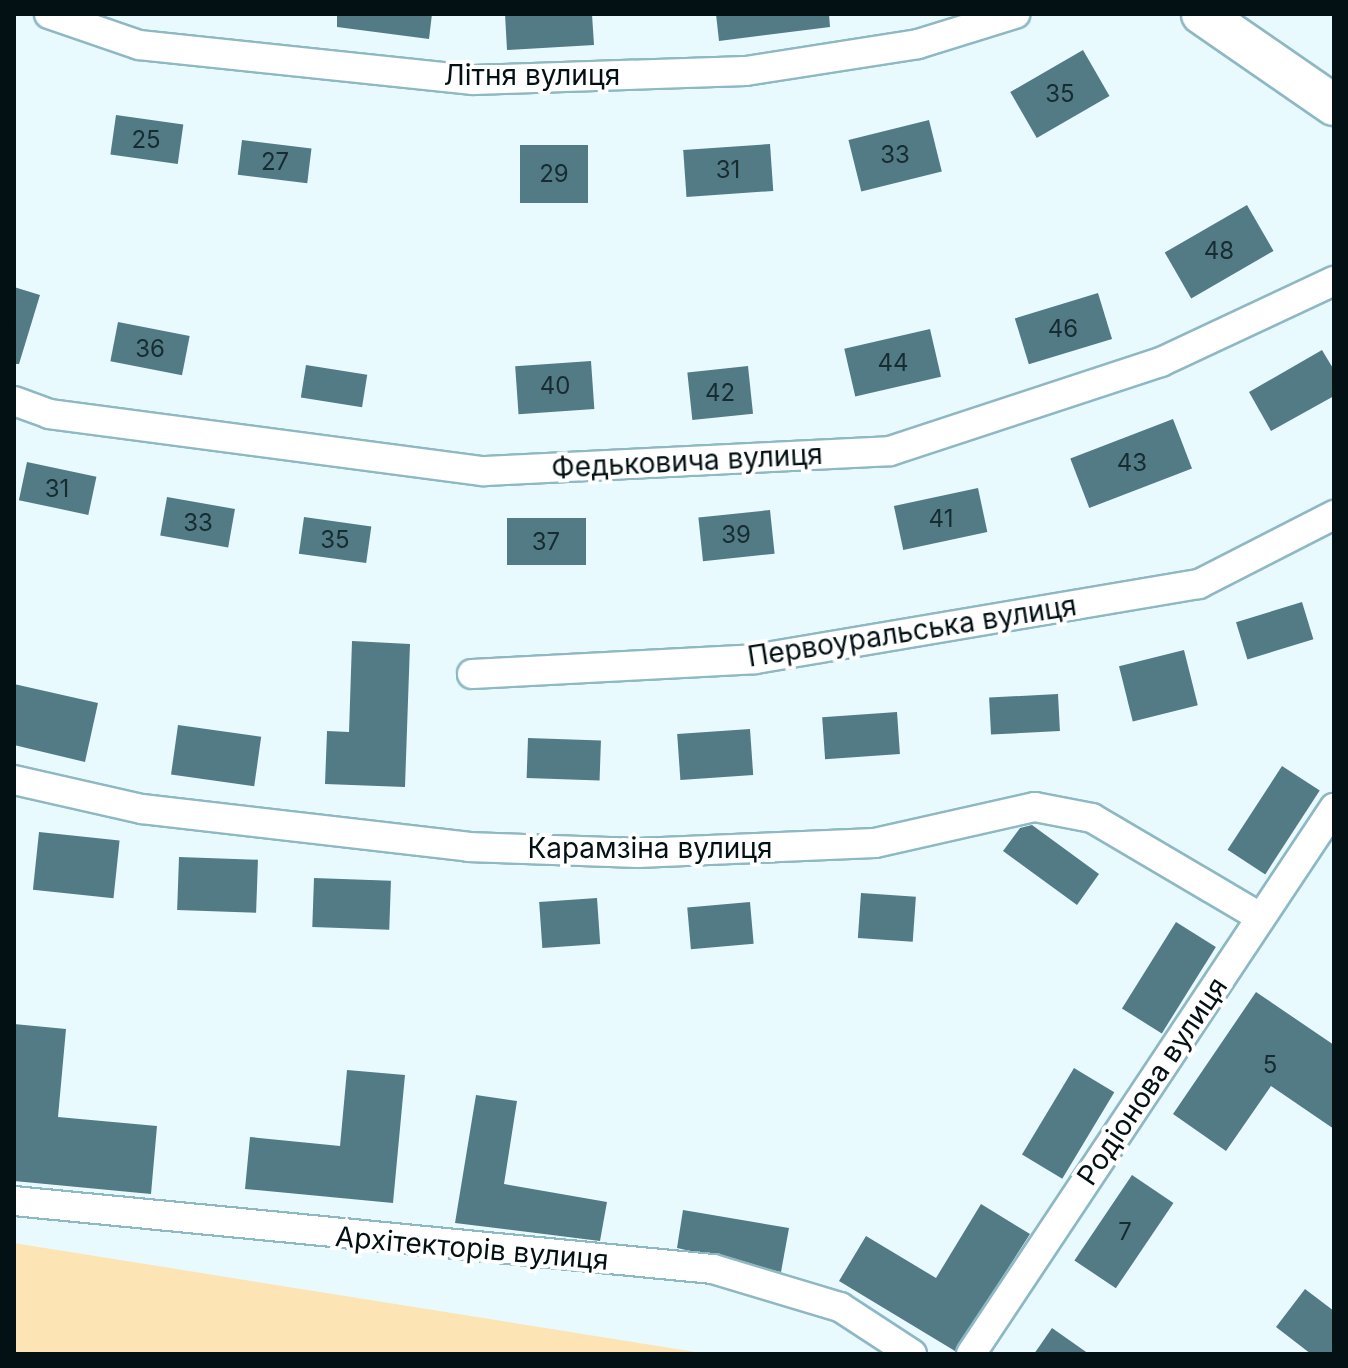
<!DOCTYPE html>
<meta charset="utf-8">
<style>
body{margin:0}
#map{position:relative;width:1348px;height:1368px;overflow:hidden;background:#e9faff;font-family:Inter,sans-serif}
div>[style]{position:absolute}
.green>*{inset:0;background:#fde4b4}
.building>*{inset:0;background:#537b86;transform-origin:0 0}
.roads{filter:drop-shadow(2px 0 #8eb8c3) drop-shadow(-2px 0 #8eb8c3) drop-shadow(0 2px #8eb8c3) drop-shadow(0 -2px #8eb8c3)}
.street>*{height:28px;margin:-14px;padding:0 14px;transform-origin:14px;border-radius:14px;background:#fff}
.secondary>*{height:40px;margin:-20px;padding:0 20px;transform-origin:20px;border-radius:20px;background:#fff}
span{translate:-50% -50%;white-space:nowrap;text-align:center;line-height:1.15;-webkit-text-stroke:8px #fff;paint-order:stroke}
.number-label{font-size:24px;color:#172c31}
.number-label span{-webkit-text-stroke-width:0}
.street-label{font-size:28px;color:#031115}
.frame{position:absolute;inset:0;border:16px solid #031115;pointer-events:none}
</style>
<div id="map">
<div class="green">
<i style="clip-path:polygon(14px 1243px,708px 1354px,14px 1354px)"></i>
</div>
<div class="building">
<i style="clip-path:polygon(337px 14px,432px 14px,429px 39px,337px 27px)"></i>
<i style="clip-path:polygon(505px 14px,592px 14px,594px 45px,507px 50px)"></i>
<i style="clip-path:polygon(716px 14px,829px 14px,830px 27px,719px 41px)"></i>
<i style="left:1083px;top:50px;width:53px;height:84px;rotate:60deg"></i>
<i style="left:116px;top:115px;width:68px;height:40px;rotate:8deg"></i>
<i style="left:929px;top:120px;width:53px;height:83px;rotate:76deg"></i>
<i style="left:242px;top:140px;width:70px;height:35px;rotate:7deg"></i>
<i style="left:770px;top:144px;width:47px;height:87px;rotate:86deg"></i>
<i style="left:588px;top:145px;width:58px;height:68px;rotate:90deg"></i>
<i style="left:1247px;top:205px;width:53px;height:95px;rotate:60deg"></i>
<i style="clip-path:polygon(14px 287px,40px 295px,19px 364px,14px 364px)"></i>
<i style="left:1098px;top:293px;width:48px;height:87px;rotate:73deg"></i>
<i style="left:118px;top:322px;width:73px;height:40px;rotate:11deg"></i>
<i style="left:930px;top:329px;width:49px;height:88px;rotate:77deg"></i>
<i style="clip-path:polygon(1322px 350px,1334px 370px,1334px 396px,1271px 431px,1249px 392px)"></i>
<i style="left:591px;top:361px;width:48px;height:76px;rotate:86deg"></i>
<i style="left:306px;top:365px;width:62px;height:33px;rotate:9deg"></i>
<i style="left:748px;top:366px;width:48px;height:61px;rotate:84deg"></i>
<i style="left:1173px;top:419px;width:53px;height:110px;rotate:69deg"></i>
<i style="left:27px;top:462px;width:71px;height:39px;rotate:12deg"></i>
<i style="left:978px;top:488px;width:45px;height:86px;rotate:78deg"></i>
<i style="left:167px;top:497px;width:69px;height:39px;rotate:10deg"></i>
<i style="left:770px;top:510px;width:44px;height:72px;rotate:84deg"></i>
<i style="left:304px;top:517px;width:68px;height:37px;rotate:8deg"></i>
<i style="left:586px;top:518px;width:47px;height:79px;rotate:90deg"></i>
<i style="left:1302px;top:602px;width:39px;height:69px;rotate:73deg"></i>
<i style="clip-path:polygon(352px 641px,410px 644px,405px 787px,325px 784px,327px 731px,349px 732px)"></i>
<i style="left:1184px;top:650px;width:57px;height:67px;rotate:76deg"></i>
<i style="clip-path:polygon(14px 684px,98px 703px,85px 762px,14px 745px)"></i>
<i style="left:1058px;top:694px;width:37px;height:69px;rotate:87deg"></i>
<i style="left:897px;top:712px;width:42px;height:75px;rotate:86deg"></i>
<i style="left:178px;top:725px;width:84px;height:50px;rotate:8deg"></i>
<i style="left:750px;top:729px;width:46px;height:73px;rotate:86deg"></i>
<i style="left:528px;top:738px;width:73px;height:40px;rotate:2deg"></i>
<i style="left:1282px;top:766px;width:45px;height:100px;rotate:33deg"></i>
<i style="clip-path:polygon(1032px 825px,1099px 874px,1077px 905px,1003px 851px,1020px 828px)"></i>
<i style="left:39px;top:832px;width:81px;height:58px;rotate:6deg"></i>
<i style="left:179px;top:857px;width:79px;height:53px;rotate:2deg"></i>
<i style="left:314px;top:878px;width:77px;height:49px;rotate:2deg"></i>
<i style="left:861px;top:893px;width:55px;height:45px;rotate:4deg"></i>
<i style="left:597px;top:898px;width:46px;height:58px;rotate:86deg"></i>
<i style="left:750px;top:902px;width:42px;height:63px;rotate:85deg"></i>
<i style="left:1176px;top:922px;width:47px;height:102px;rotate:32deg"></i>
<i style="clip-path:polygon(1256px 992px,1334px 1045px,1334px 1129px,1271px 1086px,1226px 1151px,1173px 1114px)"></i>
<i style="clip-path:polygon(14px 1024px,66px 1029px,58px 1117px,157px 1126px,151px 1194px,14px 1181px)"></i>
<i style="left:1074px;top:1068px;width:47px;height:101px;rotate:31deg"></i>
<i style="clip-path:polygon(347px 1070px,405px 1075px,393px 1203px,245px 1189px,250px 1137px,340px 1146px)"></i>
<i style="clip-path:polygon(476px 1095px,517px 1101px,504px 1184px,607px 1202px,600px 1241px,455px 1223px)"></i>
<i style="left:1132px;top:1175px;width:50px;height:103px;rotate:34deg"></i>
<i style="clip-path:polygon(981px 1204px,1030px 1234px,955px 1351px,839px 1281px,866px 1236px,936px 1278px)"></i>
<i style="clip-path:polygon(683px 1210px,789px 1228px,781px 1272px,677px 1248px)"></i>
<i style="clip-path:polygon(1305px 1289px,1334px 1311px,1334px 1354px,1311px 1354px,1276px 1327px)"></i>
<i style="clip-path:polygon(1052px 1328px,1089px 1354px,1034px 1354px)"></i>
</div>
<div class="roads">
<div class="street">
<i style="left:49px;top:14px;width:95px;rotate:19deg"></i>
<i style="left:139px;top:45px;width:336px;rotate:6deg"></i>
<i style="left:473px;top:80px;width:273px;rotate:-1.9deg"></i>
<i style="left:746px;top:71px;width:174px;rotate:-8.9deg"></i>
<i style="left:918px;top:44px;width:102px;rotate:-17.2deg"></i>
<i style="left:14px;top:401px;width:37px;rotate:20deg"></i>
<i style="left:49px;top:414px;width:439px;rotate:7.5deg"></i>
<i style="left:484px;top:471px;width:406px;rotate:-2.8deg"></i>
<i style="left:890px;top:451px;width:285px;rotate:-18.2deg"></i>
<i style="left:1161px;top:362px;width:191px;rotate:-25.1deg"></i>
<i style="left:472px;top:674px;width:283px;rotate:-3deg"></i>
<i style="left:755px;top:659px;width:450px;rotate:-9.6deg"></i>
<i style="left:1199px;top:584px;width:152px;rotate:-27.1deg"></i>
<i style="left:14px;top:780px;width:131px;rotate:12.8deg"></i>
<i style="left:142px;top:809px;width:328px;rotate:6.6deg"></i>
<i style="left:468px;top:847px;width:170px;rotate:2deg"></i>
<i style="left:638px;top:853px;width:237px;rotate:-2.4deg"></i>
<i style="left:875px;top:843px;width:164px;rotate:-12.7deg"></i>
<i style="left:1035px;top:807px;width:58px;rotate:10.9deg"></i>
<i style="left:1092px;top:818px;width:195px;rotate:30.5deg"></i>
<i style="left:14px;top:1201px;width:702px;rotate:5.56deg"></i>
<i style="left:713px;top:1269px;width:133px;rotate:16.7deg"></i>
<i style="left:840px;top:1307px;width:86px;rotate:33.1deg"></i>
<i style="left:971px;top:1354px;width:656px;rotate:-56.38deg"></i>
</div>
<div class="secondary">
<i style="left:1202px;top:14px;width:160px;rotate:34.6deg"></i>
</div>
</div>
<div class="number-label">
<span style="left:1060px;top:94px">35</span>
<span style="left:146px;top:140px">25</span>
<span style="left:895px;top:155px">33</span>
<span style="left:275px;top:162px">27</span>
<span style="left:728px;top:170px">31</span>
<span style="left:554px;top:174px">29</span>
<span style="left:1219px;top:251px">48</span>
<span style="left:1063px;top:329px">46</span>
<span style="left:150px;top:349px">36</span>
<span style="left:893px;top:363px">44</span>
<span style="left:555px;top:386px">40</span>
<span style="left:720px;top:393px">42</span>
<span style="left:1132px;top:463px">43</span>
<span style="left:57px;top:489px">31</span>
<span style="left:941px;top:519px">41</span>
<span style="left:198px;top:523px">33</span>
<span style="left:736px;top:535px">39</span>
<span style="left:335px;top:540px">35</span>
<span style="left:546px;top:542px">37</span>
<span style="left:1270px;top:1065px">5</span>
<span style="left:1125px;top:1232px">7</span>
</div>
<div class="street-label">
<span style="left:532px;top:75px">Літня вулиця</span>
<span style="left:687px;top:461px;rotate:-3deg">Федьковича вулиця</span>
<span style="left:912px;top:631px;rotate:-9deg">Первоуральська вулиця</span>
<span style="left:650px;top:848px">Карамзіна вулиця</span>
<span style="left:1152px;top:1081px;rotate:-56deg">Родіонова вулиця</span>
<span style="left:472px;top:1248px;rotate:5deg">Архітекторів вулиця</span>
</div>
<div class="frame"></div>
</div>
